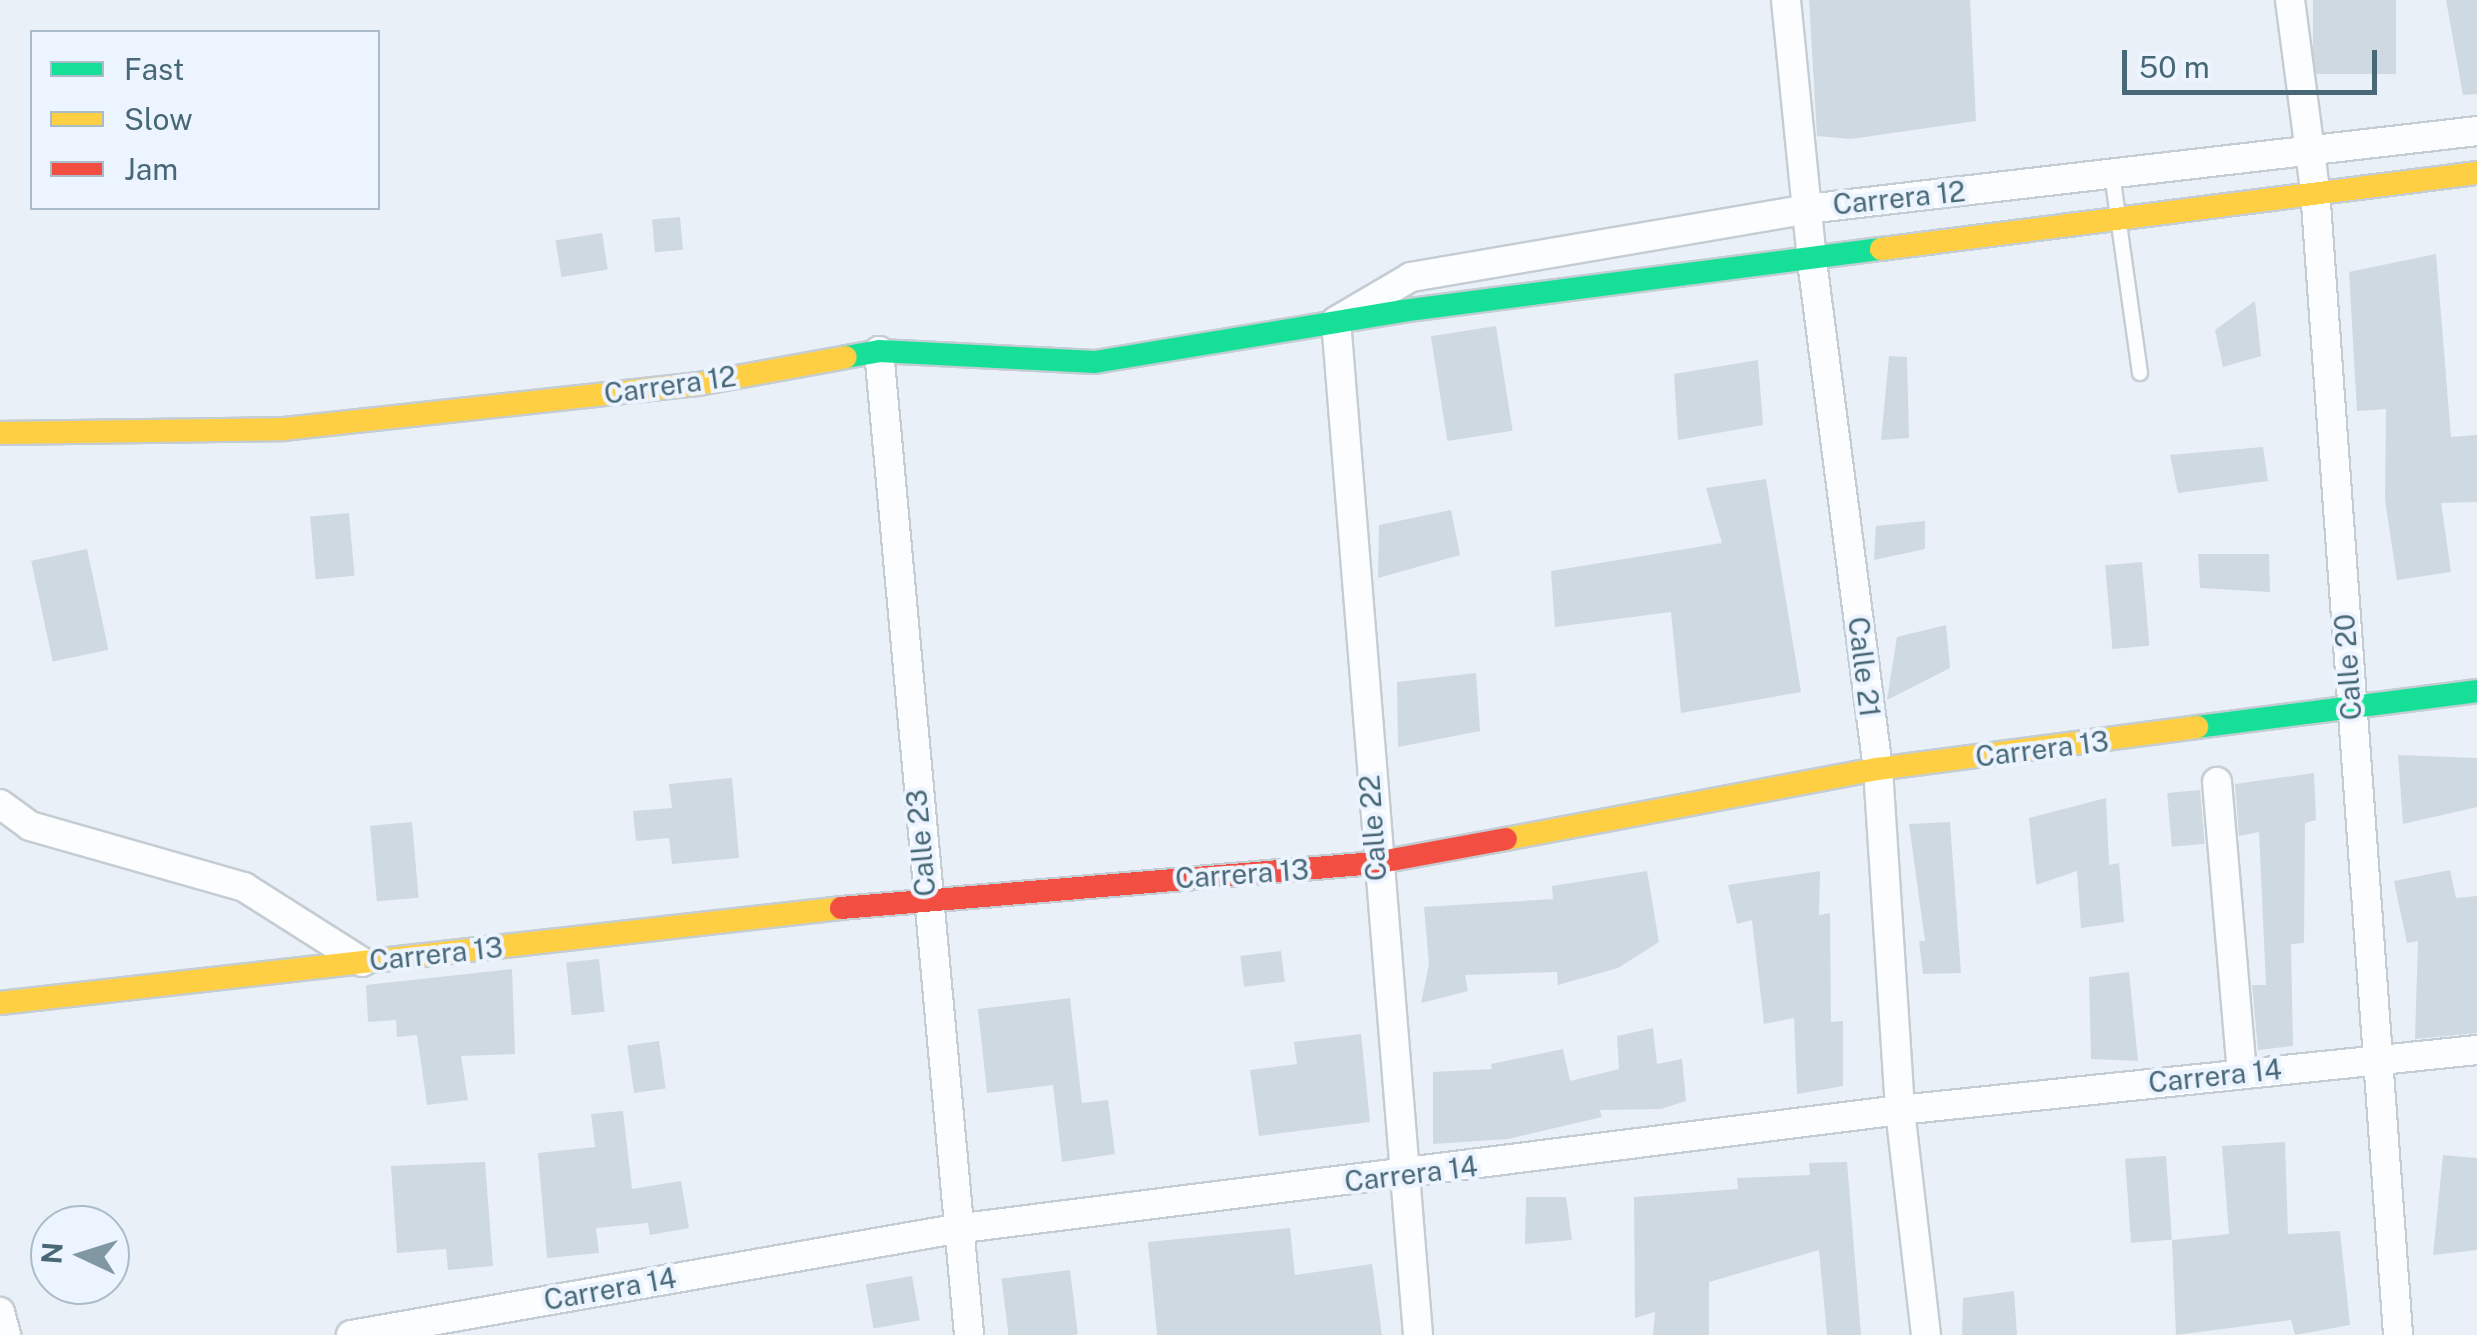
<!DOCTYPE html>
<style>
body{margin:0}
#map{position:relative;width:2477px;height:1335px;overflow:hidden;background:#eaf0f7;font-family:"Public Sans",sans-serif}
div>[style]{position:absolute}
.building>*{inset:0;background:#ced9e1;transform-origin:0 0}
.roads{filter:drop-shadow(2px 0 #c4cdd3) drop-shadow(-2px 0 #c4cdd3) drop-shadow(0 2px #c4cdd3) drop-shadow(0 -2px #c4cdd3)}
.lane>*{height:14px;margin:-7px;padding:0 7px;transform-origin:7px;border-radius:7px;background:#fcfdfe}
.street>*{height:28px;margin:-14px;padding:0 14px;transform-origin:14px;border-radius:14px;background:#fcfdfe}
.fast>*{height:22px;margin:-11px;padding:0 11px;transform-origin:11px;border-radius:11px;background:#16e098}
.slow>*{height:22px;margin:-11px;padding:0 11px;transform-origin:11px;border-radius:11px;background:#ffcf43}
.jam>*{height:22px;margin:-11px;padding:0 11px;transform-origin:11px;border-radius:11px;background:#f24e42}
span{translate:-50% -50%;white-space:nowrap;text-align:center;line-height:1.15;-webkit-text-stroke:8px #ecf4ff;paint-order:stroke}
.street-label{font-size:28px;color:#486877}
.legend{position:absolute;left:30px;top:30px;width:350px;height:180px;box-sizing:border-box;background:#ecf4ff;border:2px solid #aabcc9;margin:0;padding:12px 18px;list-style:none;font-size:30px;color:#486877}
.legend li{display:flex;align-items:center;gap:20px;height:50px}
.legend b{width:50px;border:2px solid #aabcc9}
.north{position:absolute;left:30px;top:1205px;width:100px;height:100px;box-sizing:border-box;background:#ecf4ff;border:2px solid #aabcc9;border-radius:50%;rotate:274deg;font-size:28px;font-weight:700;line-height:40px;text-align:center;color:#486877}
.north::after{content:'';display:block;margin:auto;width:35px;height:45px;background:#8198a4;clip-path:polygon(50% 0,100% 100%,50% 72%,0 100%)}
.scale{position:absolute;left:2122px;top:50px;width:255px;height:45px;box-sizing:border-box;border:5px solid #486877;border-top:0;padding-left:12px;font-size:30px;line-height:35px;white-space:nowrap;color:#486877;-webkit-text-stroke:8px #ecf4ff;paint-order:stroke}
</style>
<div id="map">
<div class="building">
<i style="clip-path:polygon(1809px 0,1970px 0,1976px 121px,1851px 139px,1817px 136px)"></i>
<i style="left:2313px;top:0;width:83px;height:74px"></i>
<i style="clip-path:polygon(2446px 0,2477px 0,2477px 94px,2463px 95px)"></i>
<i style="left:680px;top:217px;width:33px;height:28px;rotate:85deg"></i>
<i style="left:602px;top:233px;width:37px;height:47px;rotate:81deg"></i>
<i style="clip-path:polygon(2436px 254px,2451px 437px,2477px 435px,2477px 502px,2441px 503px,2451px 572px,2397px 580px,2385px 500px,2386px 409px,2357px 411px,2349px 272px)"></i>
<i style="clip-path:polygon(2255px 301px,2261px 356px,2223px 367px,2215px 330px)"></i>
<i style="left:1496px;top:326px;width:106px;height:66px;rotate:81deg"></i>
<i style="clip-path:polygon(1889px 356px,1907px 357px,1909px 438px,1881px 440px)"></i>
<i style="clip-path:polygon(1758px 360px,1763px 425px,1678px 440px,1674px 374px)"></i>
<i style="clip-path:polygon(2263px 447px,2268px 481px,2178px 493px,2170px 455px)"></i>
<i style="clip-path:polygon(1766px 479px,1801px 692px,1681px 713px,1671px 612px,1555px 627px,1551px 571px,1722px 543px,1706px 488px)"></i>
<i style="clip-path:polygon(1451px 510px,1460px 555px,1378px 578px,1379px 525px)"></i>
<i style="left:349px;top:513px;width:63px;height:39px;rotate:85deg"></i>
<i style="clip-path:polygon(1925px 521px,1925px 549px,1874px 560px,1876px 526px)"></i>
<i style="left:87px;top:549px;width:103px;height:57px;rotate:78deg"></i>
<i style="clip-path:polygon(2198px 554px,2269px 554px,2270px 592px,2200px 588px)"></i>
<i style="left:2142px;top:562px;width:84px;height:37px;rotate:85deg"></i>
<i style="clip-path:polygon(1946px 625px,1950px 668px,1887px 700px,1897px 637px)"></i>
<i style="clip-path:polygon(1476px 673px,1480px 731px,1398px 747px,1397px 682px)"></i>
<i style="clip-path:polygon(2398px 755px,2477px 758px,2477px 807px,2403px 824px)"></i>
<i style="clip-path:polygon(2314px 773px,2316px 820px,2305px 823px,2304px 943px,2291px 944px,2293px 1046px,2258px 1050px,2252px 985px,2266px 985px,2259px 832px,2239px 836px,2235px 784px)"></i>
<i style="clip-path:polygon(732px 778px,739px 858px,672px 864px,669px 838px,636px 841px,633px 811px,672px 808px,669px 784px)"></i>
<i style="left:2200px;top:790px;width:54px;height:33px;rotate:85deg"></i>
<i style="clip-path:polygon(2106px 798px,2109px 865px,2119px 863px,2124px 922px,2081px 928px,2077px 871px,2036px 885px,2029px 818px)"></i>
<i style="left:412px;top:822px;width:76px;height:42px;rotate:85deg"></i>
<i style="clip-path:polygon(1950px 822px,1961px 973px,1923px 974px,1919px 941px,1925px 941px,1909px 824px)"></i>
<i style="clip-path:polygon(2450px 870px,2456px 898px,2477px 896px,2477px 1033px,2415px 1039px,2418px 941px,2407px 943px,2394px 881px)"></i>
<i style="clip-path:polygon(1647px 871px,1659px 942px,1618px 968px,1558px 985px,1557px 972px,1465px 975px,1468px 991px,1421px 1003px,1429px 964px,1424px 907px,1553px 899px,1552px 886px)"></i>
<i style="clip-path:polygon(1820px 871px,1819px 915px,1830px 913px,1831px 1022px,1843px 1021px,1843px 1086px,1797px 1094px,1794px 1018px,1764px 1024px,1752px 920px,1737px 924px,1728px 885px)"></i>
<i style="left:1281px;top:951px;width:31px;height:41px;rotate:83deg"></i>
<i style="left:599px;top:959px;width:53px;height:33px;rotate:84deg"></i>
<i style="clip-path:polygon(512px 969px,515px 1054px,461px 1056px,468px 1100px,427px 1105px,417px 1035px,397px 1037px,396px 1020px,368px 1022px,366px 985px)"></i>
<i style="clip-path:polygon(2129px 972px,2138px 1061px,2091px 1059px,2089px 977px)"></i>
<i style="clip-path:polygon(1070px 998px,1082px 1103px,1108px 1100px,1115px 1154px,1062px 1162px,1053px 1085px,987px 1093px,978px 1009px)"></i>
<i style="clip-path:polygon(1653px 1028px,1657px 1064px,1682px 1059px,1686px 1101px,1661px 1109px,1600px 1110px,1602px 1117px,1508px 1139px,1433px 1144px,1433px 1072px,1492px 1069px,1491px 1064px,1563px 1049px,1570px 1081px,1619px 1069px,1617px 1036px)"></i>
<i style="clip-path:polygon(1361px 1034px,1370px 1122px,1259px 1136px,1250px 1070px,1297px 1064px,1294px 1042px)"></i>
<i style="left:659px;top:1041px;width:48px;height:32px;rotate:82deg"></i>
<i style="clip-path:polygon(623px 1111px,632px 1189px,681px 1181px,689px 1228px,650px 1235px,648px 1223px,596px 1228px,599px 1253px,547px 1258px,538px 1153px,595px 1147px,591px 1114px)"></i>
<i style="clip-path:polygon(2285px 1142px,2288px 1234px,2340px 1231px,2350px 1325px,2295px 1335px,2291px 1320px,2176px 1335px,2172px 1240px,2229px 1234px,2222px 1146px)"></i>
<i style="clip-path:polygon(2443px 1155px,2477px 1158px,2477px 1250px,2433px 1255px)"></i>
<i style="left:2166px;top:1156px;width:84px;height:41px;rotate:86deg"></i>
<i style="clip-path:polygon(485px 1162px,493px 1266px,448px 1270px,446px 1249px,397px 1253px,391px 1166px)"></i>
<i style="clip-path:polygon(1847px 1162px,1861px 1335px,1827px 1335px,1819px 1250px,1709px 1282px,1709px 1335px,1653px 1335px,1655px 1312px,1635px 1318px,1634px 1197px,1738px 1189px,1737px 1178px,1810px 1175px,1809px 1163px)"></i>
<i style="clip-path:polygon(1526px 1197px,1566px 1197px,1572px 1240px,1525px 1244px)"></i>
<i style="clip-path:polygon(1290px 1228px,1295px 1275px,1372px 1264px,1382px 1335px,1157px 1335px,1148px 1242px)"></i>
<i style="left:1070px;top:1270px;width:65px;height:69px;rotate:83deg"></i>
<i style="left:912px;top:1276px;width:45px;height:47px;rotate:80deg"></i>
<i style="clip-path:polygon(2014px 1291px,2017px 1335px,1962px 1335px,1963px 1298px)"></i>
</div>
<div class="roads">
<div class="lane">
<i style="left:2112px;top:174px;width:201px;rotate:82deg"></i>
</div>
<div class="street">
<i style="left:1786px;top:0;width:262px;rotate:84.3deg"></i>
<i style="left:1812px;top:261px;width:512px;rotate:82.6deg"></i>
<i style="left:1878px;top:769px;width:342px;rotate:86.3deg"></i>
<i style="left:1900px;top:1110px;width:226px;rotate:83.4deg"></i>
<i style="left:2290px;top:0;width:192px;rotate:82.5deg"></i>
<i style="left:2315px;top:190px;width:1148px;rotate:85.85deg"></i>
<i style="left:879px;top:351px;width:988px;rotate:84.77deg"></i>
<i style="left:2217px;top:782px;width:291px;rotate:85.1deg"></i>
<i style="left:0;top:804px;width:37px;rotate:36deg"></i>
<i style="left:30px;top:826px;width:223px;rotate:15.9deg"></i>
<i style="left:244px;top:887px;width:140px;rotate:32.4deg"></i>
<i style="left:0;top:1312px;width:24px;rotate:75deg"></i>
<i style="left:351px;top:1335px;width:613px;rotate:-9.95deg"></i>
<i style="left:955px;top:1229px;width:952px;rotate:-7.18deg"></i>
<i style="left:1900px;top:1110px;width:580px;rotate:-5.94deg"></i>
<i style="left:1418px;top:1335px;width:1017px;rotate:-94.62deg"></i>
<i style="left:1336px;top:321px;width:87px;rotate:-30.4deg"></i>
<i style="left:1411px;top:277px;width:402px;rotate:-9.7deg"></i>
<i style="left:1807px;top:209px;width:675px;rotate:-6.64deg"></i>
</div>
<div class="fast">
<i style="left:846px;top:357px;width:34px;rotate:-10deg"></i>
<i style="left:879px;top:351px;width:216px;rotate:2.9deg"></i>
<i style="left:1095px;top:362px;width:311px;rotate:-9.4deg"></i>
<i style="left:1402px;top:311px;width:483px;rotate:-7.4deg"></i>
<i style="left:2197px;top:727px;width:282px;rotate:-7.3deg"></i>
</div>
<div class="slow">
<i style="left:1881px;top:249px;width:601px;rotate:-7.27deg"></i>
<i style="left:0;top:433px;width:284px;rotate:-0.8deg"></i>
<i style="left:284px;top:429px;width:416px;rotate:-6.2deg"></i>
<i style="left:698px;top:384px;width:150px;rotate:-10.3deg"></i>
<i style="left:1506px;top:839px;width:379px;rotate:-10.7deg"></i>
<i style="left:1878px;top:769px;width:322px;rotate:-7.5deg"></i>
<i style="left:0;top:1003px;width:846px;rotate:-6.44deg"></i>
</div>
<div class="jam">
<i style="left:841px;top:908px;width:536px;rotate:-4.82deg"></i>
<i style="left:1375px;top:863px;width:133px;rotate:-10.4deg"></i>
</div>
</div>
<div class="street-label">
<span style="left:1899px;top:198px;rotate:-6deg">Carrera 12</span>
<span style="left:670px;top:385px;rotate:-8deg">Carrera 12</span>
<span style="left:1864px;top:667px;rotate:83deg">Calle 21</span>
<span style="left:2348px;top:667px;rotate:-94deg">Calle 20</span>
<span style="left:2042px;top:749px;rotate:-7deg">Carrera 13</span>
<span style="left:1373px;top:828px;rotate:-94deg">Calle 22</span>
<span style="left:921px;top:843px;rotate:-95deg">Calle 23</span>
<span style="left:1242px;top:874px;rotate:-4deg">Carrera 13</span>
<span style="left:436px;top:954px;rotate:-6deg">Carrera 13</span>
<span style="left:2215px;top:1076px;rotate:-6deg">Carrera 14</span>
<span style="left:1411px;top:1174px;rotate:-7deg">Carrera 14</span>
<span style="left:610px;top:1289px;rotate:-10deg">Carrera 14</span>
</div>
<ul class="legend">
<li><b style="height:12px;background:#16e098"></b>Fast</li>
<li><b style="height:12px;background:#ffcf43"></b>Slow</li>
<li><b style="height:12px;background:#f24e42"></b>Jam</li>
</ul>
<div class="north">N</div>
<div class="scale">50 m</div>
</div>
